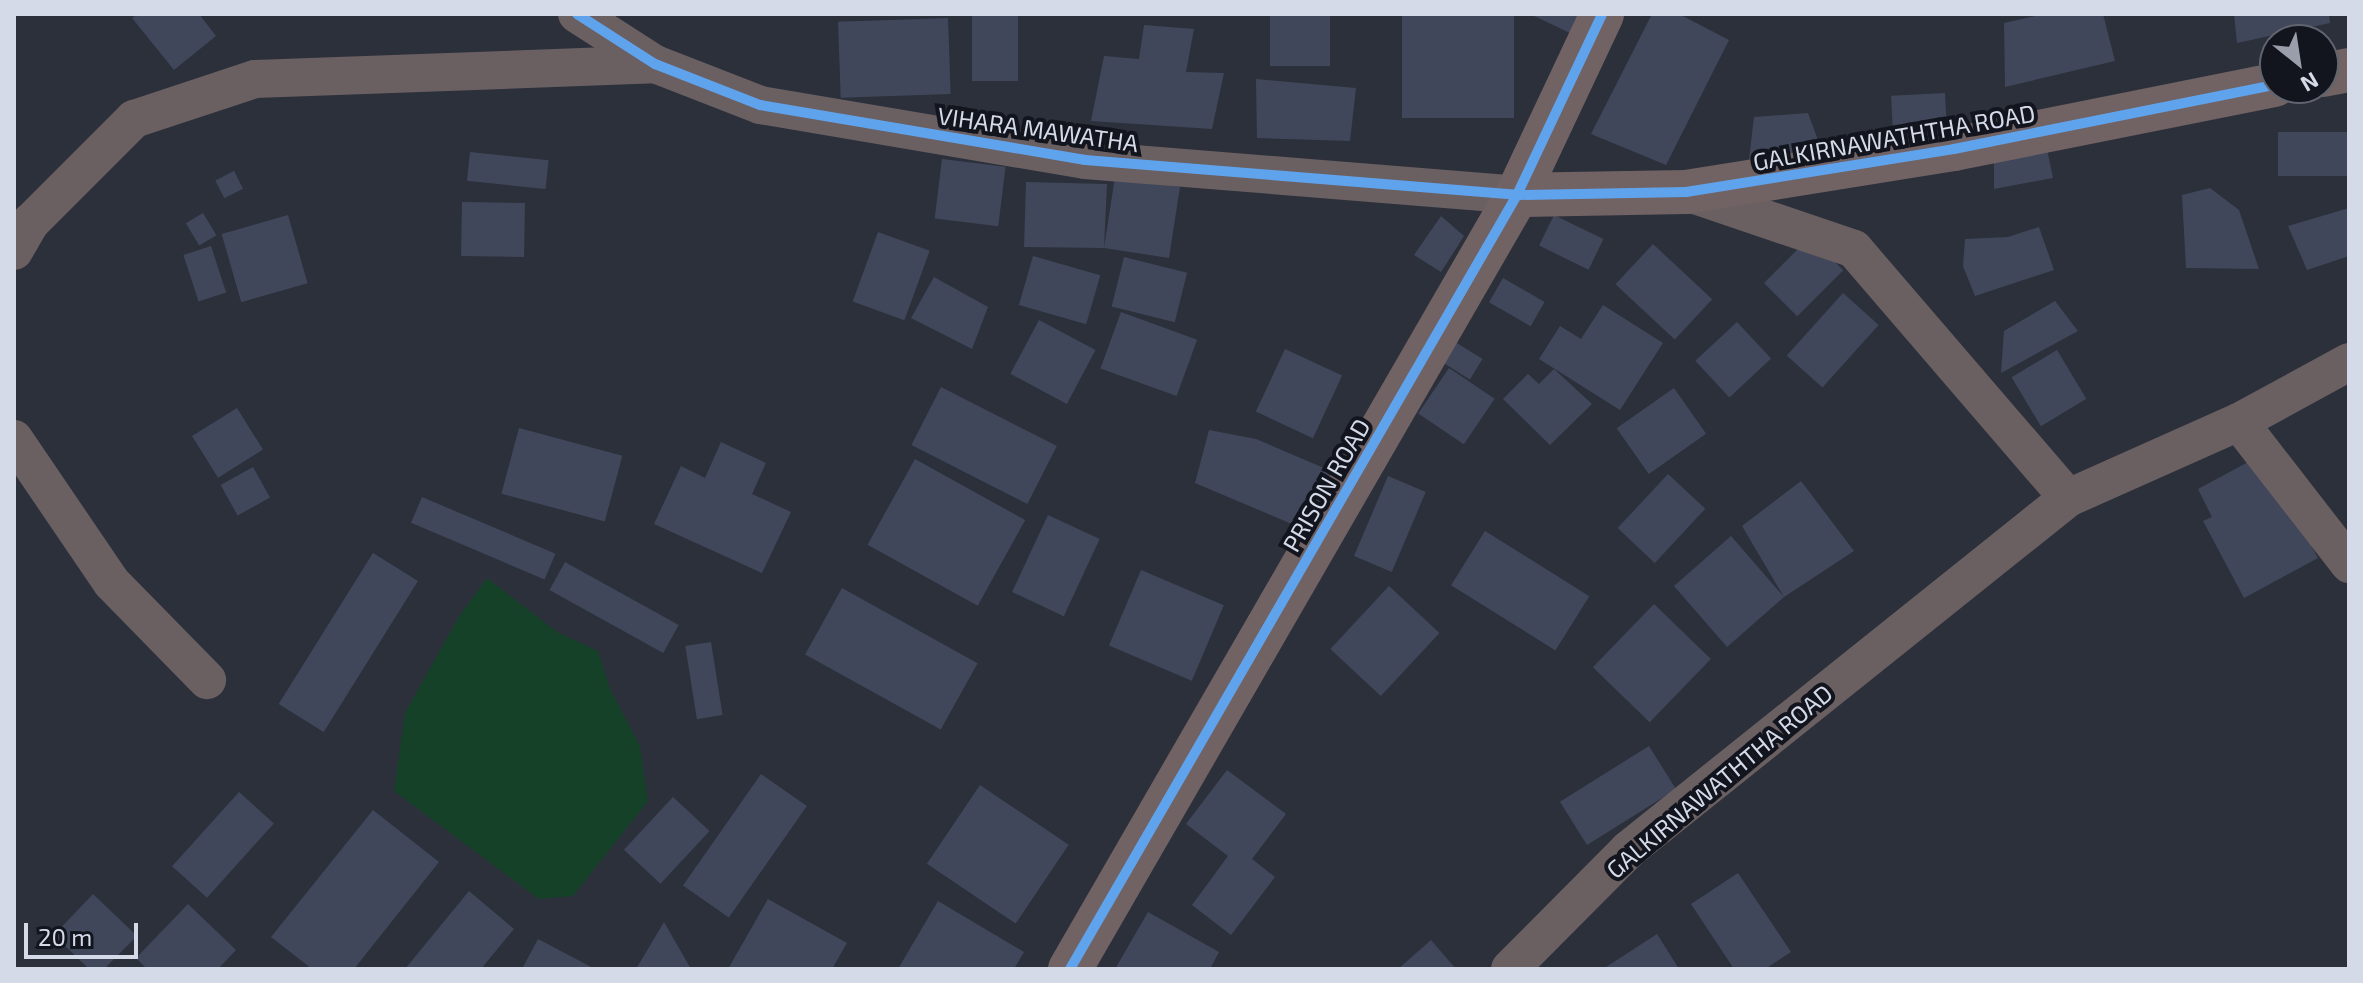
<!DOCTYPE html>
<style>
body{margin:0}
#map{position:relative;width:2363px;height:983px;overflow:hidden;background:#2b303b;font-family:"Exo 2",sans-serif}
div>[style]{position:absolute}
.green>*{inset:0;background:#164129}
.building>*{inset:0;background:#41475a;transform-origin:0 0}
.street>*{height:38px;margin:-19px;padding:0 19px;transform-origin:19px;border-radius:19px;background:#6a5f61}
.secondary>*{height:44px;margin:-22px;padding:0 22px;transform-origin:22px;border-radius:22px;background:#716263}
.cycleway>*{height:10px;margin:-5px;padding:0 5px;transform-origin:5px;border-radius:5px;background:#60a3ed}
span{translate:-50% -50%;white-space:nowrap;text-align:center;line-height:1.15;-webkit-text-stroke:8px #12151e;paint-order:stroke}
.street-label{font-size:24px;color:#d5dae8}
.frame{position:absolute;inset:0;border:16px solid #d5dae8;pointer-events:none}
.north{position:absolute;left:2259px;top:24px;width:80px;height:80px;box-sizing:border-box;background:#12151e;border:2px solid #60646f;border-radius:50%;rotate:150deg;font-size:22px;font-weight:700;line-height:32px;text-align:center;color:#d5dae8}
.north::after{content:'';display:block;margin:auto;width:28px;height:36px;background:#9a9eab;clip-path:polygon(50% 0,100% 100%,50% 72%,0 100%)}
.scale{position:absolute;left:24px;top:923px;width:114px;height:36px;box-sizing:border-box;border:4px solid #d5dae8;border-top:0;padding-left:10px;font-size:24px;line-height:28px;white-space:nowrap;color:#d5dae8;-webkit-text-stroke:6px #12151e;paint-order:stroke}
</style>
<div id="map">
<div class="green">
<i style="clip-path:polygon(487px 578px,557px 632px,598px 651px,610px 689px,640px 746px,648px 801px,573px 896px,539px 899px,394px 791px,405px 713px,458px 618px)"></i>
</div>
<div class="building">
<i style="clip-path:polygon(137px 14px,199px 14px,216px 36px,174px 70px,132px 18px)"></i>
<i style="left:972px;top:14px;width:46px;height:67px"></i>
<i style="left:1270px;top:14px;width:60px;height:52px"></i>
<i style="left:1402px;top:14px;width:112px;height:104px"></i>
<i style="clip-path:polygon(1530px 14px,1580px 14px,1572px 34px)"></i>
<i style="clip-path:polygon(1652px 14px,1679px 14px,1729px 40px,1666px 165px,1591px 134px)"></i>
<i style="clip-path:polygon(2044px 14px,2103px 14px,2115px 61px,2005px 87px,2004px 23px)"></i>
<i style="clip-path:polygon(2234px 14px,2329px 14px,2330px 23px,2237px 43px)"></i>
<i style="left:948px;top:18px;width:76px;height:110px;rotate:88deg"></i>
<i style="clip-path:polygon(1144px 25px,1194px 29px,1186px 72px,1224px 73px,1212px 129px,1091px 121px,1104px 56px,1139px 59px)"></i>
<i style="clip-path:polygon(1256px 79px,1356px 88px,1350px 141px,1257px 138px)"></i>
<i style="left:1945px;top:93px;width:43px;height:54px;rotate:87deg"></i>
<i style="clip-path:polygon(1808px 113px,1823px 154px,1749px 160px,1754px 117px)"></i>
<i style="left:2349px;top:132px;width:44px;height:71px;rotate:90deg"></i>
<i style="clip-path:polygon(2047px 149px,2053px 178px,1994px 189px,1994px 156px)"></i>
<i style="left:470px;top:152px;width:79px;height:29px;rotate:6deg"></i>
<i style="left:942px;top:159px;width:64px;height:60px;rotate:7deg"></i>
<i style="left:234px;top:171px;width:20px;height:21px;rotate:63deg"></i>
<i style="clip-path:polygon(1115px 177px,1180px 187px,1169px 258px,1104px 248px,1024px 247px,1026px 182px,1107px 184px,1104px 248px)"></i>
<i style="clip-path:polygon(2210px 188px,2239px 210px,2259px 269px,2186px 268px,2182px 195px)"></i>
<i style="left:462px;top:202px;width:63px;height:54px;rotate:1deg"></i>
<i style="clip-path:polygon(2349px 208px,2349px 256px,2307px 270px,2288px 226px)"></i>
<i style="left:203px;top:213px;width:26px;height:20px;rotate:59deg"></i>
<i style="left:288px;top:215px;width:71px;height:69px;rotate:74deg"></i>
<i style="left:1554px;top:215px;width:55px;height:34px;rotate:26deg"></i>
<i style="clip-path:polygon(1441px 216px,1464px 236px,1441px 272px,1414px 255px)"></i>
<i style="clip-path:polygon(2039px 227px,2054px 270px,1975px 296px,1963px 266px,1965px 239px,2008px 237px)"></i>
<i style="left:878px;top:232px;width:55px;height:74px;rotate:20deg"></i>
<i style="left:1810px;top:237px;width:47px;height:65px;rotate:45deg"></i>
<i style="left:1653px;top:244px;width:81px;height:55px;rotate:43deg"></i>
<i style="left:211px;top:246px;width:49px;height:29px;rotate:72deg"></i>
<i style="left:1033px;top:256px;width:70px;height:51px;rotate:16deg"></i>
<i style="left:1124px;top:257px;width:65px;height:51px;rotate:14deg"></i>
<i style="clip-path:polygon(934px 277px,988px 307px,972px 349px,911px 318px)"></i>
<i style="left:1503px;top:278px;width:48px;height:28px;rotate:30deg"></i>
<i style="left:1843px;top:293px;width:48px;height:84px;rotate:42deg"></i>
<i style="clip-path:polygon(2055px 301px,2078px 331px,2001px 373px,2004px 331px)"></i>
<i style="clip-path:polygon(1603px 305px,1663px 343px,1620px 410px,1539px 359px,1560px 326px,1581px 339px)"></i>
<i style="left:1121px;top:312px;width:81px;height:60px;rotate:20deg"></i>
<i style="left:1039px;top:320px;width:64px;height:61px;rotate:28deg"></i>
<i style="left:1737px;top:322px;width:50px;height:57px;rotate:47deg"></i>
<i style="left:1452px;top:340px;width:36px;height:24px;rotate:32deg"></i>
<i style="left:1285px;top:349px;width:63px;height:69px;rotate:25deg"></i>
<i style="left:2057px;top:350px;width:57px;height:53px;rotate:59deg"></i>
<i style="left:1449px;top:368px;width:55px;height:55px;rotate:34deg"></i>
<i style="clip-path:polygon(1554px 369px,1592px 404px,1550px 445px,1503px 399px,1528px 374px,1539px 384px)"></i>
<i style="left:941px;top:387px;width:130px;height:65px;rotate:27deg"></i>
<i style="left:1674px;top:388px;width:56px;height:70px;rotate:55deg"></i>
<i style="left:237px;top:408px;width:49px;height:53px;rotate:58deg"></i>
<i style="left:519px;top:428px;width:107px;height:68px;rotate:15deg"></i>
<i style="clip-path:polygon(1209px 430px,1256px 439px,1331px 471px,1306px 530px,1195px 483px)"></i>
<i style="clip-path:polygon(721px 442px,766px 463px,752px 494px,791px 512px,762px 573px,654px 524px,681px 466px,705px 478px)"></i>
<i style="clip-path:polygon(2263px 454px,2318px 558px,2244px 598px,2203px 521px,2212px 517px,2198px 489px)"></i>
<i style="left:915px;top:459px;width:126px;height:98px;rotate:29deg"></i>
<i style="left:253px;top:467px;width:35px;height:37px;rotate:61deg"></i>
<i style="left:1668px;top:474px;width:51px;height:74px;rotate:43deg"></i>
<i style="left:1388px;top:476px;width:41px;height:87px;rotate:23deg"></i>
<i style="clip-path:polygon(1801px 481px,1854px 551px,1784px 597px,1727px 647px,1674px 586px,1731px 536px,1784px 597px,1742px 526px)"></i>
<i style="left:422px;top:497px;width:145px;height:28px;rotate:23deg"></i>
<i style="left:1048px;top:515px;width:57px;height:85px;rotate:25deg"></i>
<i style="left:1485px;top:531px;width:123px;height:64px;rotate:32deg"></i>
<i style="left:373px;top:553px;width:53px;height:178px;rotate:32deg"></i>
<i style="left:565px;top:562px;width:130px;height:32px;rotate:29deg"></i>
<i style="left:1141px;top:570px;width:90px;height:82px;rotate:23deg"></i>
<i style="left:1389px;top:586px;width:69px;height:86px;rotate:43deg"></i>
<i style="left:842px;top:588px;width:155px;height:76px;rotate:29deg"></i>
<i style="left:1654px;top:604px;width:79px;height:88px;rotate:44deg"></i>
<i style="left:711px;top:642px;width:74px;height:26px;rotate:81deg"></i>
<i style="left:1649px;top:746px;width:51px;height:105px;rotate:58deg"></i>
<i style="clip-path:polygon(1227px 770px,1286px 814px,1252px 859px,1275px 877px,1231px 935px,1192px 905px,1228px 856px,1186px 824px)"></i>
<i style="left:761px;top:774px;width:56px;height:136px;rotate:35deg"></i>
<i style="left:980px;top:785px;width:107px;height:95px;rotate:34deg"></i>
<i style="left:239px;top:792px;width:47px;height:100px;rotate:42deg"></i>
<i style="left:673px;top:797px;width:50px;height:72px;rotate:43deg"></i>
<i style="clip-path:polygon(373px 810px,439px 862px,354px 969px,312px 969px,271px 937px)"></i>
<i style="clip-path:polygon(1738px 873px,1791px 952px,1765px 969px,1734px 969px,1691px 904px)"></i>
<i style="clip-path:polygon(469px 891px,514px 929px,481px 969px,405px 969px)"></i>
<i style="clip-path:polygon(93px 894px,137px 936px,104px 969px,89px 969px,54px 935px)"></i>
<i style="clip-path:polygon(768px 899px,847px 943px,832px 969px,728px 969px)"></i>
<i style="clip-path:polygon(938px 901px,1024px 952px,1014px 969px,898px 969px)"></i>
<i style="clip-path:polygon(188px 904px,236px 950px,218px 969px,147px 969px,136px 958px)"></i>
<i style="clip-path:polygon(1148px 912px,1219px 952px,1210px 969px,1115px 969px)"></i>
<i style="clip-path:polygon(664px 922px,691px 969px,636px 969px)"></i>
<i style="clip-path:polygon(1657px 934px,1679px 969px,1603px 969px)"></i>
<i style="clip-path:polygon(538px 939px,595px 969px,522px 969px)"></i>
<i style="clip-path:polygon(1431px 940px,1456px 969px,1398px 969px)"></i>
</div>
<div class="street">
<i style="left:577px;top:14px;width:93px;rotate:32.7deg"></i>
<i style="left:655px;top:64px;width:113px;rotate:21.3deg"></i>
<i style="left:760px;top:105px;width:330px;rotate:9.6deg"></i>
<i style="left:1085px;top:160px;width:433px;rotate:4.6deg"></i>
<i style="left:1686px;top:192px;width:177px;rotate:18.7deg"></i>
<i style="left:1854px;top:249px;width:328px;rotate:49.3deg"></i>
<i style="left:14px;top:251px;width:34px;rotate:-60deg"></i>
<i style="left:31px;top:222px;width:146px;rotate:-45deg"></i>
<i style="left:134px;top:119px;width:127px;rotate:-18.3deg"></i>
<i style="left:255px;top:79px;width:400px;rotate:-2.1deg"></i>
<i style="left:2239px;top:422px;width:180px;rotate:52.2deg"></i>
<i style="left:14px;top:439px;width:174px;rotate:55.8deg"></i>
<i style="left:112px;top:583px;width:136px;rotate:45.6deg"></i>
<i style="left:1510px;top:969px;width:168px;rotate:-45.2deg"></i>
<i style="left:1628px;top:850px;width:563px;rotate:-38.66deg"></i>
<i style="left:2068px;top:498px;width:187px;rotate:-24deg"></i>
<i style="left:2239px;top:422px;width:125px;rotate:-28.6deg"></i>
</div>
<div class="secondary">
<i style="left:2323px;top:75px;width:26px;rotate:-11deg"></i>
<i style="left:1517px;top:195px;width:169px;rotate:-1deg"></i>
<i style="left:1686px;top:192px;width:271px;rotate:-9.1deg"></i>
<i style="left:1954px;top:149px;width:327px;rotate:-11.3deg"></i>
<i style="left:1070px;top:969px;width:894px;rotate:-59.99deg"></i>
<i style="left:1517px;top:195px;width:200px;rotate:-64.8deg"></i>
</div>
<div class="cycleway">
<i style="left:577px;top:14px;width:93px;rotate:32.7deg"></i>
<i style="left:655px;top:64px;width:113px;rotate:21.3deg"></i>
<i style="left:760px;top:105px;width:330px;rotate:9.6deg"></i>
<i style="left:1085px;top:160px;width:433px;rotate:4.6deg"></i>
<i style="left:1517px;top:195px;width:169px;rotate:-1deg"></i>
<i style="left:1686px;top:192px;width:271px;rotate:-9.1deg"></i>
<i style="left:1954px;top:149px;width:327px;rotate:-11.3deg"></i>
<i style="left:1070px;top:969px;width:894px;rotate:-59.99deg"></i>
<i style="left:1517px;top:195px;width:200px;rotate:-64.8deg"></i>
</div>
<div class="street-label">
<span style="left:1038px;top:129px;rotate:8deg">VIHARA MAWATHA</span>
<span style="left:1894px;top:137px;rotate:-10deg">GALKIRNAWATHTHA ROAD</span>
<span style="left:1326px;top:485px;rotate:-60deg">PRISON ROAD</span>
<span style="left:1719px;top:781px;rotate:-40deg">GALKIRNAWATHTHA ROAD</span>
</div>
<div class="frame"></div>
<div class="north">N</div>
<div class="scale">20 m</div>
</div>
